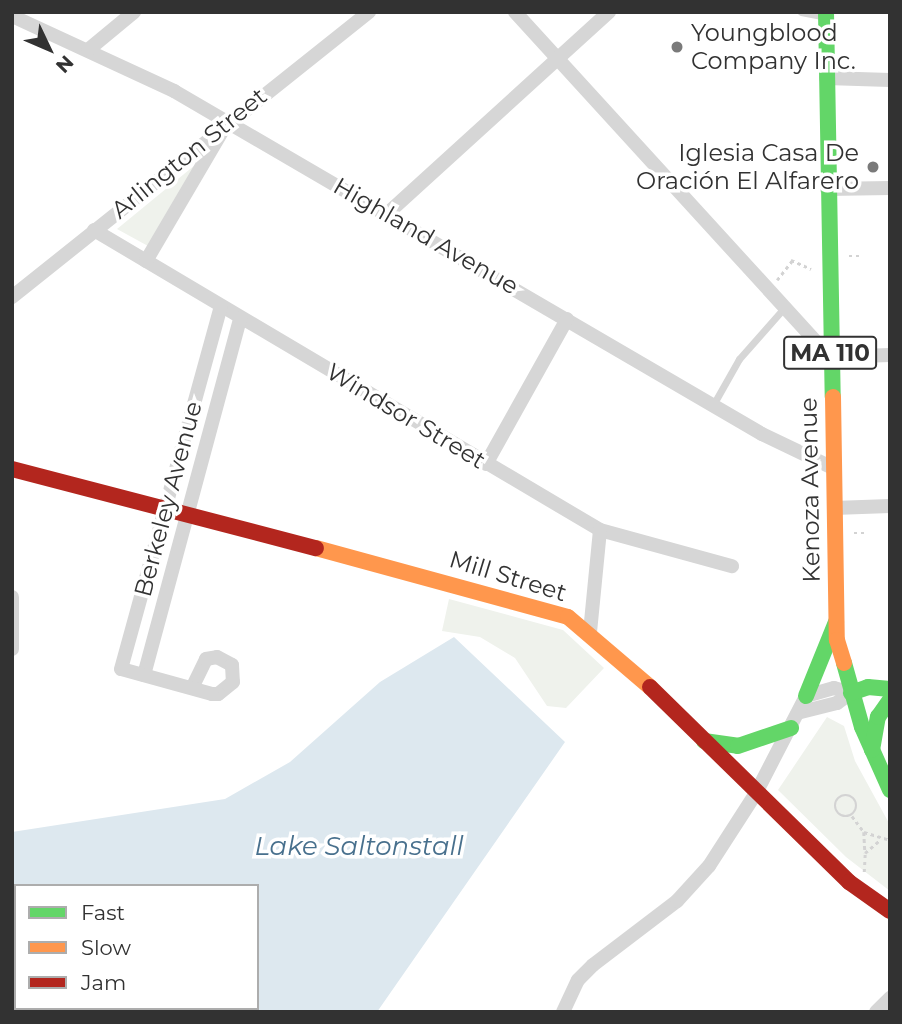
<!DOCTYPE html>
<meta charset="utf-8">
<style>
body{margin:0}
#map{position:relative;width:902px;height:1024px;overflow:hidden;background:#fff;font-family:Montserrat,sans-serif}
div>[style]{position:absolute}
.green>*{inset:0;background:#eff2ec}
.water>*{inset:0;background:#dde8ef}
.path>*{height:2.5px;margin-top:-1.25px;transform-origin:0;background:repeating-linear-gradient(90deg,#d3d3d3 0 3.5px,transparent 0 7px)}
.path>.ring{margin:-1.25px;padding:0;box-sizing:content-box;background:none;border:2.5px solid #d3d3d3;border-radius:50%}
.lane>*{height:7px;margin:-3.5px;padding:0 3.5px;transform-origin:3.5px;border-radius:3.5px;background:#d6d6d6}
.street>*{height:14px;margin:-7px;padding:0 7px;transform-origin:7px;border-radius:7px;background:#d6d6d6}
.fast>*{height:16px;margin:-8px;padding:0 8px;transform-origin:8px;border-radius:8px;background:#63d668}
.slow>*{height:16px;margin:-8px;padding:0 8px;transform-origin:8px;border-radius:8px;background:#ff974d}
.jam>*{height:16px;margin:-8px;padding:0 8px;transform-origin:8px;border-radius:8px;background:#b3261e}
.dots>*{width:19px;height:19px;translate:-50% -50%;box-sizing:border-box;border:4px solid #fff;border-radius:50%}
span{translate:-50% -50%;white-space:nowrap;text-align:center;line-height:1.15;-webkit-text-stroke:7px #fff;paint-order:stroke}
.shield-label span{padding:2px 5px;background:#fff;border:2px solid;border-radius:5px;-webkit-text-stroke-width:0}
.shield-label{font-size:23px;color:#323232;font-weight:700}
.poi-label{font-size:24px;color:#323232}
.left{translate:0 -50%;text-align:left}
.right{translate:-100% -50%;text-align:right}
.street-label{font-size:24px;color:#323232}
.water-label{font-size:26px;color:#48708d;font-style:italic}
.frame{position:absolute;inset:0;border:14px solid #323232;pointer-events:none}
.legend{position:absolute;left:14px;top:884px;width:245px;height:126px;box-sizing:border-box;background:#fff;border:2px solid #adadad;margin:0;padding:9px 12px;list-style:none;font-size:21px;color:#323232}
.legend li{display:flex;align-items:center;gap:14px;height:35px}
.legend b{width:35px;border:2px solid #adadad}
.north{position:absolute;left:14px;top:14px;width:70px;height:70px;-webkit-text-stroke:5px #fff;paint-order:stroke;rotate:134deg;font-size:19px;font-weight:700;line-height:28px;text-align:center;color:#323232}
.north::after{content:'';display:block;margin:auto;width:24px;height:32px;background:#323232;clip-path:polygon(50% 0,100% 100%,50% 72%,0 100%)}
</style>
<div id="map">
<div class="green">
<i style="clip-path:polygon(195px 165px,148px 246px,117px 229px)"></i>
<i style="clip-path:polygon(449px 599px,563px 630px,604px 668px,566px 708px,547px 706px,515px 658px,480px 637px,442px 631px)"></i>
<i style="clip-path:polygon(827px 717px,844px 726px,855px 761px,890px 825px,890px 891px,846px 857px,778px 790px)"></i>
</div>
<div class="water">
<i style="clip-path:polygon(evenodd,454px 637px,565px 742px,377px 1012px,12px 1012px,12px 832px,225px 799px,290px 762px,380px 682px,454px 637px,16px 886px,257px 886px,257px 1008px,16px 1008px,16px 886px)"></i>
</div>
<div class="path">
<i style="left:849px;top:256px;width:10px"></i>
<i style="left:791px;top:260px;width:22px;rotate:24deg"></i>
<i style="left:777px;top:280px;width:24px;rotate:-52deg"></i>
<i style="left:854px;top:533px;width:10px"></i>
<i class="ring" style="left:835px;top:795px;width:19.5px;height:19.5px"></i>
<i style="left:852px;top:816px;width:20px;rotate:53deg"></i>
<i style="left:864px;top:832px;width:27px;rotate:17deg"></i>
<i style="left:864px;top:832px;width:21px;rotate:87deg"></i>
<i style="left:865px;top:853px;width:21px;rotate:-41deg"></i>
<i style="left:864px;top:872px;width:19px;rotate:-87deg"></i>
</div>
<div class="lane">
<i style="left:801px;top:12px;width:21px;rotate:11deg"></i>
<i style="left:713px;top:405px;width:53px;rotate:-60.5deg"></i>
<i style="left:739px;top:359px;width:68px;rotate:-48.6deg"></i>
</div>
<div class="street">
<i style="left:515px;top:12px;width:467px;rotate:47.6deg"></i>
<i style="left:830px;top:357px;width:60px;rotate:-1.9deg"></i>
<i style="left:12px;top:16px;width:179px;rotate:24.8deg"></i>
<i style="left:174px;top:91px;width:681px;rotate:30.26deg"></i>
<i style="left:762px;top:434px;width:79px;rotate:25.6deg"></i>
<i style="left:88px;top:50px;width:60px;rotate:-39.6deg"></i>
<i style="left:826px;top:78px;width:64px;rotate:1.8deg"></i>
<i style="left:827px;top:189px;width:63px;rotate:-0.9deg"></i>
<i style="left:388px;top:213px;width:299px;rotate:-42.3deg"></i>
<i style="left:94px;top:230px;width:588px;rotate:30.66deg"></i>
<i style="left:600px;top:530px;width:137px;rotate:15.3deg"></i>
<i style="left:146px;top:261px;width:154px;rotate:-59.6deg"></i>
<i style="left:12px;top:297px;width:457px;rotate:-38.6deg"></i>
<i style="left:486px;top:464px;width:166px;rotate:-60.8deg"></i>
<i style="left:834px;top:508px;width:56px;rotate:-2deg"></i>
<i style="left:12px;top:597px;width:52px;rotate:90deg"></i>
<i style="left:590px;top:632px;width:102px;rotate:-84.4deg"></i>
<i style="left:144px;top:675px;width:370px;rotate:-74.9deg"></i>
<i style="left:192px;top:688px;width:32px;rotate:-64deg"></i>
<i style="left:206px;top:659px;width:11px;rotate:-10deg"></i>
<i style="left:217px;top:657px;width:17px;rotate:28deg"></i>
<i style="left:232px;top:665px;width:17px;rotate:87deg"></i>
<i style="left:233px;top:682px;width:19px;rotate:141deg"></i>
<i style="left:218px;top:694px;width:6px;rotate:180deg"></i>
<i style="left:212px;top:694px;width:94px;rotate:-164.6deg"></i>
<i style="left:121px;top:669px;width:376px;rotate:-74.6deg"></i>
<i style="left:801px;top:712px;width:37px;rotate:-14deg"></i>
<i style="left:837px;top:703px;width:17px;rotate:-36deg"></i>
<i style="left:563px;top:1012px;width:35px;rotate:-65deg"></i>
<i style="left:578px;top:980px;width:21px;rotate:-45deg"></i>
<i style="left:593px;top:965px;width:106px;rotate:-37.3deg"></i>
<i style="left:677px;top:901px;width:47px;rotate:-47.6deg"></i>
<i style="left:709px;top:866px;width:87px;rotate:-57.2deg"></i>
<i style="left:756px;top:793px;width:109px;rotate:-62.7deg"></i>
<i style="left:806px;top:696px;width:29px;rotate:-16deg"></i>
<i style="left:834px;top:688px;width:18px;rotate:16deg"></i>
<i style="left:876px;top:1012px;width:20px;rotate:-45deg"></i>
</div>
<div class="fast">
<i style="left:826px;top:12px;width:385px;rotate:89deg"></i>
<i style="left:844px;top:663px;width:66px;rotate:74.3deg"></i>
<i style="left:862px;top:727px;width:69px;rotate:66deg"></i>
<i style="left:851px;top:693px;width:18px;rotate:-19deg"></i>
<i style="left:868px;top:687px;width:22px;rotate:5deg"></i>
<i style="left:806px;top:696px;width:80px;rotate:-67.9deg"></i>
<i style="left:704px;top:741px;width:34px;rotate:8deg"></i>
<i style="left:738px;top:746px;width:56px;rotate:-18.8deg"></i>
<i style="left:872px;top:750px;width:34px;rotate:-80deg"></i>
<i style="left:878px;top:717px;width:21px;rotate:-55deg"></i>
</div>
<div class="slow">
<i style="left:833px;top:397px;width:243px;rotate:89.1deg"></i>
<i style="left:837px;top:640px;width:24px;rotate:73deg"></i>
<i style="left:316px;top:548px;width:261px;rotate:15.3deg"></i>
<i style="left:568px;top:617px;width:108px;rotate:40.5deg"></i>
</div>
<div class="jam">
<i style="left:12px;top:469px;width:314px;rotate:14.6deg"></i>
<i style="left:650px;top:687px;width:279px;rotate:44.4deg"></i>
<i style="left:849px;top:882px;width:50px;rotate:35.3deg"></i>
</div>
<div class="dots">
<i style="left:677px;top:47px;background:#7a7a7a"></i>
<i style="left:873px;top:167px;background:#7a7a7a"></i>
</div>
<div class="shield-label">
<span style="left:830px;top:353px">MA 110</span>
</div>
<div class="poi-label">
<span class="left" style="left:691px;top:47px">Youngblood<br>Company Inc.</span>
<span class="right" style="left:859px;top:167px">Iglesia Casa De<br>Oración El Alfarero</span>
</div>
<div class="street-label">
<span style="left:189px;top:153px;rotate:-39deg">Arlington Street</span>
<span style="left:426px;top:236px;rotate:30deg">Highland Avenue</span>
<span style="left:406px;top:416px;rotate:31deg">Windsor Street</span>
<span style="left:810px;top:490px;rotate:-91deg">Kenoza Avenue</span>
<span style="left:168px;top:499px;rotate:-75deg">Berkeley Avenue</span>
<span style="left:508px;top:576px;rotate:17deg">Mill Street</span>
</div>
<div class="water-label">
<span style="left:359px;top:847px">Lake Saltonstall</span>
</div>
<div class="frame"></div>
<ul class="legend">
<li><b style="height:9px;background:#63d668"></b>Fast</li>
<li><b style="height:9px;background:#ff974d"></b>Slow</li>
<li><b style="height:9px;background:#b3261e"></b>Jam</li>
</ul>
<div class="north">N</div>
</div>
